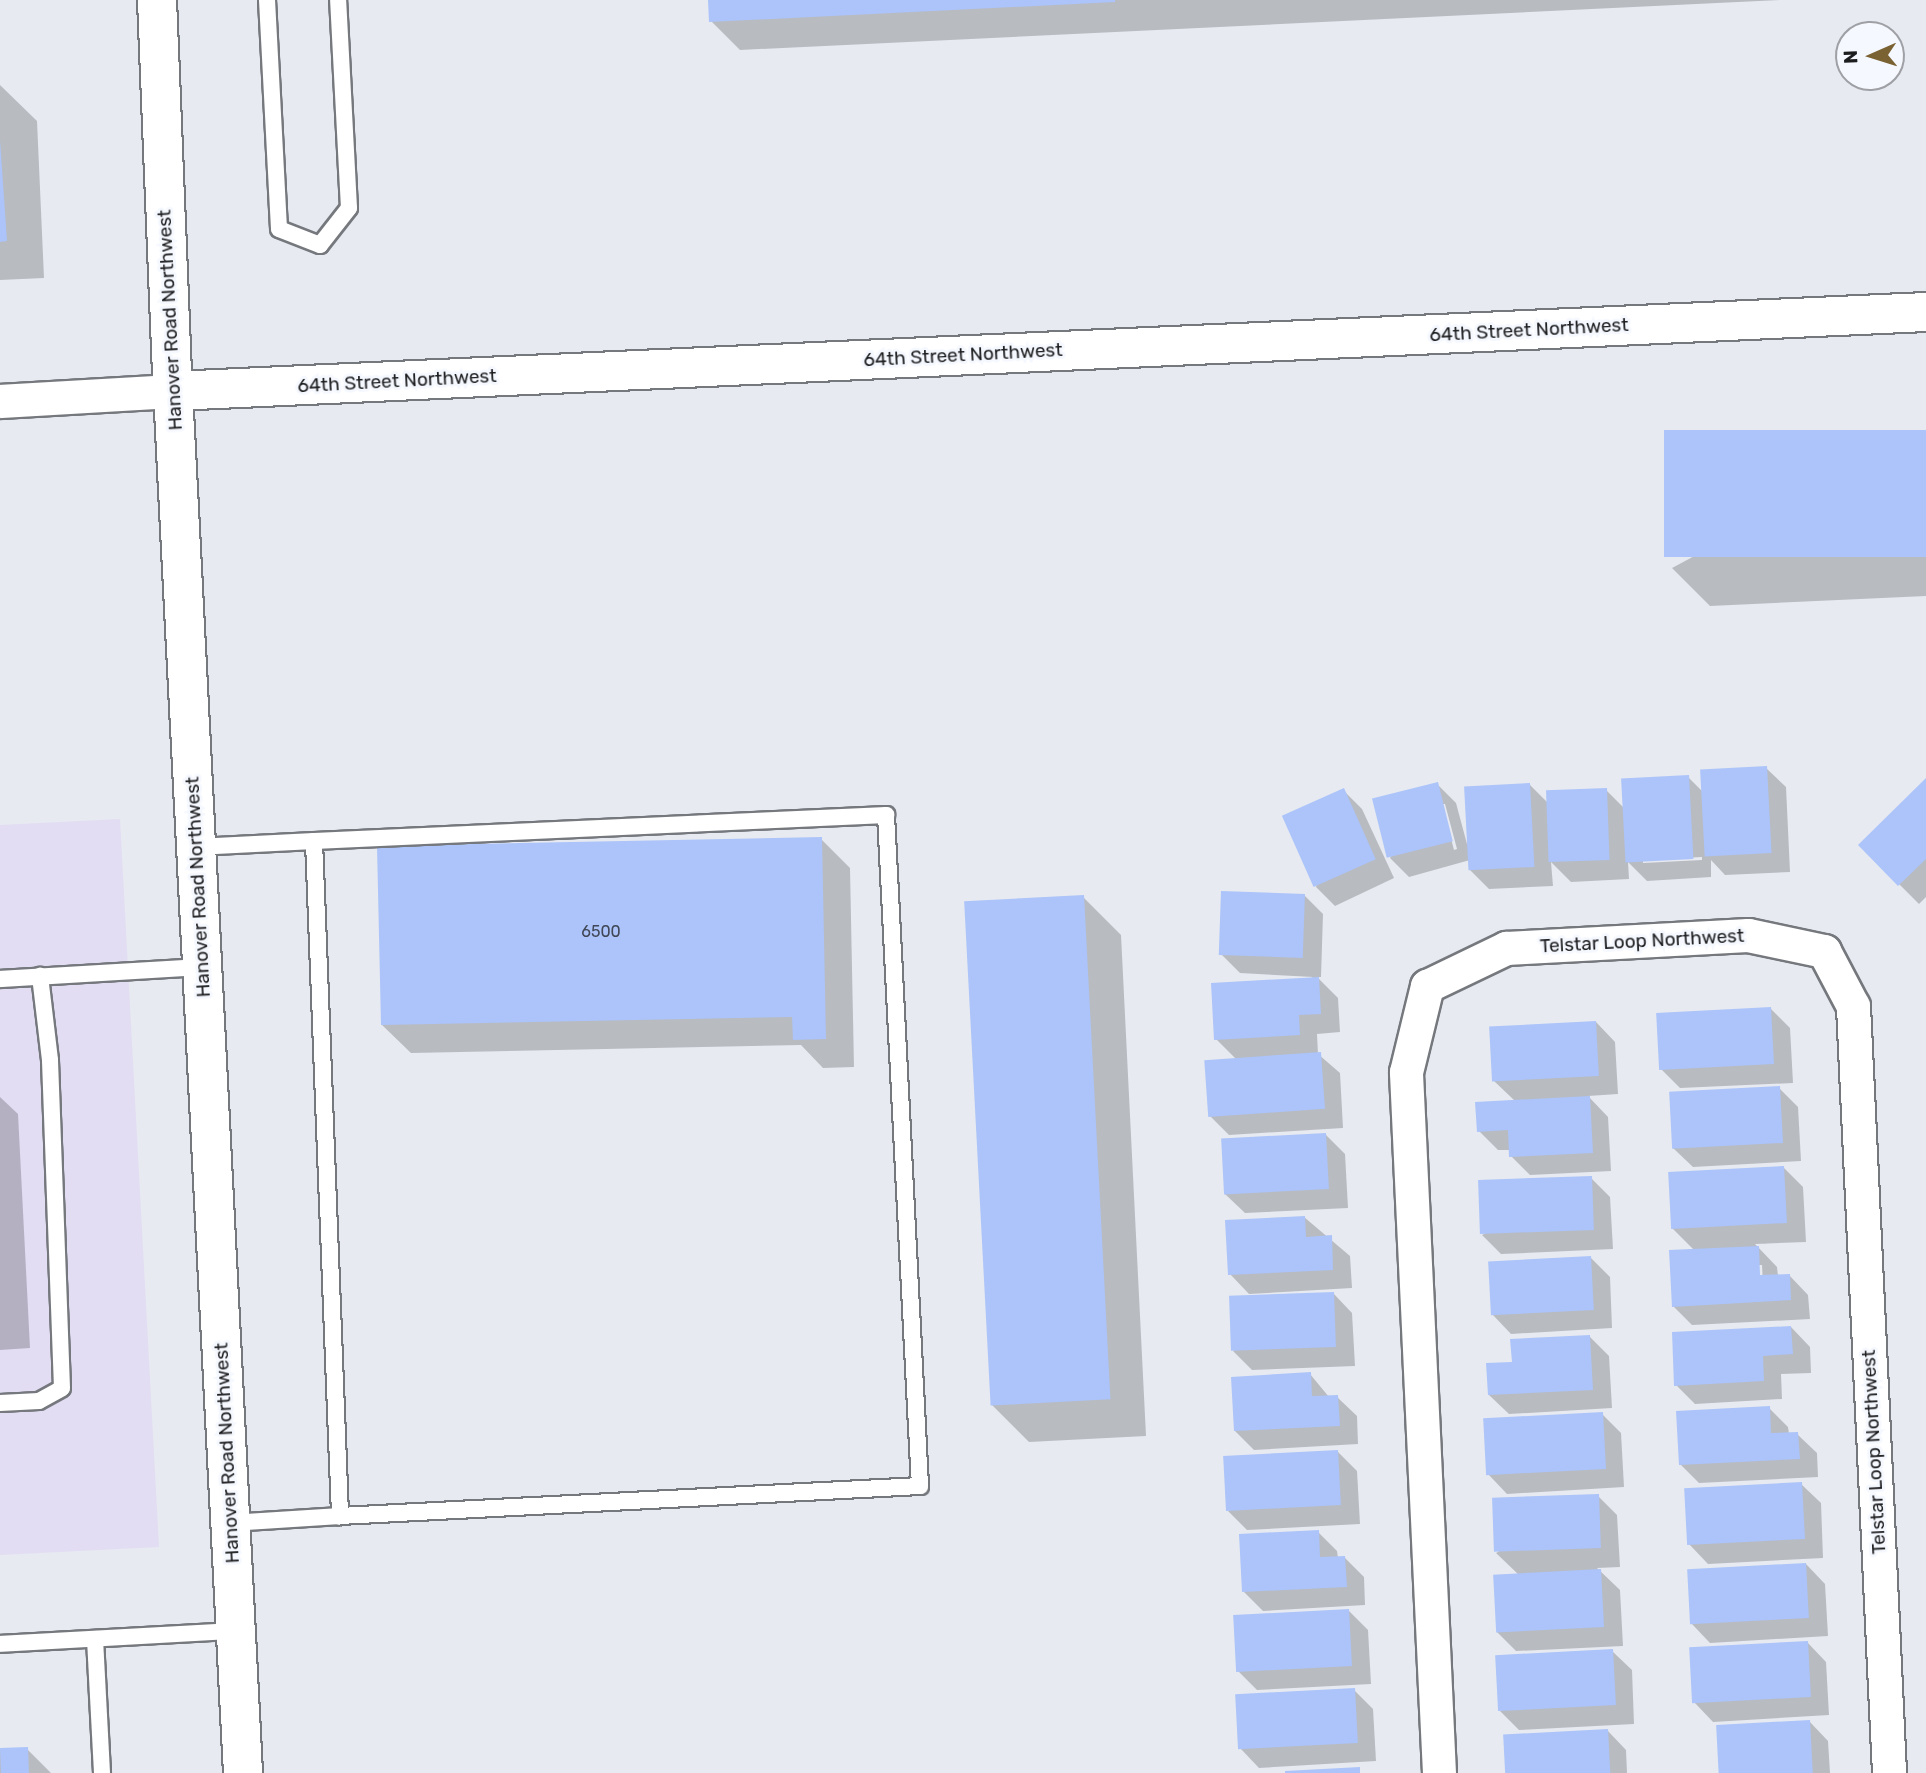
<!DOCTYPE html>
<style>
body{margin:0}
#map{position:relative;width:1926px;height:1773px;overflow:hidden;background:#e7eaf1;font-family:Rubik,sans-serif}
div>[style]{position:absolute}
.industrial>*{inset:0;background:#e2ddf3}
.shadow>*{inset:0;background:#0003}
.building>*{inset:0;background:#acc4f9;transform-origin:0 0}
.roads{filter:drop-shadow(2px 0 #75787d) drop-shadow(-2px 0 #75787d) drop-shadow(0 2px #75787d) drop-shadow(0 -2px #75787d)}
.service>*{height:16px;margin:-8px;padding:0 8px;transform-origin:8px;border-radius:8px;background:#fff}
.minor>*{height:33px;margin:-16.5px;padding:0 16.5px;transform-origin:16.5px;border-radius:16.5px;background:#fff}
.tertiary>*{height:38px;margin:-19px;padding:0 19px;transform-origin:19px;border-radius:19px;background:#fff}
span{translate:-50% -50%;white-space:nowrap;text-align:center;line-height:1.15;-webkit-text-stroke:6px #f5f8fe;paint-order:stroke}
.number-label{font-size:16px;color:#404756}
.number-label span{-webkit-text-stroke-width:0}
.street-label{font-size:19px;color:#1c1d1f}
.north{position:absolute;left:1835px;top:21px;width:70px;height:70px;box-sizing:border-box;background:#f5f8fe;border:2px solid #9ea0a5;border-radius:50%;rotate:267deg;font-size:19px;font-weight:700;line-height:28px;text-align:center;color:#1c1d1f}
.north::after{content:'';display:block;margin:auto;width:24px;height:32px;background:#7b6233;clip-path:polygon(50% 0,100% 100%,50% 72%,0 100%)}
</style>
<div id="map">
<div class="industrial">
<i style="clip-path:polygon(120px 819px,159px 1547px,0 1555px,0 825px)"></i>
</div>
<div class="shadow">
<i style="clip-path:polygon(710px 0,1780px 0,740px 50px,711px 21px)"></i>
<i style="clip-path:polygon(0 85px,37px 121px,44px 278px,0 280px)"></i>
<i style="clip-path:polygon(1926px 432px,1926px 596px,1710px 606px,1672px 568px)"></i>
<i style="clip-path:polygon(evenodd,1766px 768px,1786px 787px,1790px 872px,1725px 875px,1711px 860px,1711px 877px,1647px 881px,1628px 862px,1629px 879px,1571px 882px,1551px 862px,1553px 886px,1489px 889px,1470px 870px,1470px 860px,1409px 877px,1390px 858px,1437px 784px,1456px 803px,1467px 844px,1529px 784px,1549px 804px,1606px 790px,1625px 809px,1688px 777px,1703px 792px,1766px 768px,1442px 804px,1445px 804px,1457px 849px,1454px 850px,1442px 804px,1766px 768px,1702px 857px,1702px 860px,1643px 863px,1643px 860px,1702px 857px)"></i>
<i style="clip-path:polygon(1926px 780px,1926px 897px,1919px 904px,1860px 845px)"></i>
<i style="clip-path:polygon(1343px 790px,1362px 809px,1394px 878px,1335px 906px,1316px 887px)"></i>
<i style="clip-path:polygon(821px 839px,850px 868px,854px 1067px,823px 1068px,801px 1045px,411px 1053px,382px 1025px)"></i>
<i style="clip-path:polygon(1304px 895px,1323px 914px,1321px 977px,1317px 977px,1338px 998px,1340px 1032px,1317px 1034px,1318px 1054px,1340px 1073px,1343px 1128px,1229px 1135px,1210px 1116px,1237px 1060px,1216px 1039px,1313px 977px,1240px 973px,1221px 954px)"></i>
<i style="clip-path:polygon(1083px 897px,1121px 935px,1146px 1436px,1029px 1442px,991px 1404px)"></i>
<i style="clip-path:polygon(1771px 1009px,1790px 1028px,1793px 1083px,1680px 1088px,1661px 1069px)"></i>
<i style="clip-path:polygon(1596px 1022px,1615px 1042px,1618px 1094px,1588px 1096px,1608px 1117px,1611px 1171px,1530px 1175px,1511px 1156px,1510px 1150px,1498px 1150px,1479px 1131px,1515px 1101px,1494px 1081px)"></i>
<i style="clip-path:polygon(1779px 1088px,1798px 1107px,1801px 1161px,1693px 1167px,1673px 1148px)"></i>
<i style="clip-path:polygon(0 1097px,18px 1114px,30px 1348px,0 1350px)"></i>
<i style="clip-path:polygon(1326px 1135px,1345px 1154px,1348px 1208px,1245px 1213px,1225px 1194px)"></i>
<i style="clip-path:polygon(evenodd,1784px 1168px,1803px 1187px,1806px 1242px,1755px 1244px,1777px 1267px,1778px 1276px,1789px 1275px,1808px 1295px,1810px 1319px,1692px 1325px,1673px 1306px,1695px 1251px,1672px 1228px,1784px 1168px,1758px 1265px,1762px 1265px,1763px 1284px,1759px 1284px,1758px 1265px)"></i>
<i style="clip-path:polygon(1591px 1178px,1610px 1197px,1613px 1249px,1501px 1254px,1482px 1235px)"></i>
<i style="clip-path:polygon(1304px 1217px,1350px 1256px,1352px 1288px,1249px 1294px,1230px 1274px)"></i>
<i style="clip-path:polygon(1591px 1258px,1610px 1277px,1612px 1328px,1511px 1334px,1492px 1314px)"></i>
<i style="clip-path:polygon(1333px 1293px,1352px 1313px,1355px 1366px,1252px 1370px,1233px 1351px)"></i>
<i style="clip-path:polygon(1791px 1327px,1810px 1347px,1811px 1373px,1781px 1374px,1782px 1399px,1695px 1404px,1676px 1385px)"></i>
<i style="clip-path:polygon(1590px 1337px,1609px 1356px,1612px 1408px,1509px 1414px,1489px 1395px,1513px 1364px)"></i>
<i style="clip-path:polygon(1310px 1374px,1329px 1397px,1337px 1397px,1357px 1416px,1358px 1444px,1254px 1450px,1235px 1431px)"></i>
<i style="clip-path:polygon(1769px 1408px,1788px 1427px,1789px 1434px,1797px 1434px,1817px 1453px,1818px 1477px,1699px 1483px,1680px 1464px)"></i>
<i style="clip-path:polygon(1602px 1414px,1621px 1433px,1624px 1487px,1507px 1494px,1488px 1474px)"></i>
<i style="clip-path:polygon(1338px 1452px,1357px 1471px,1360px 1524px,1247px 1530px,1228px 1511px)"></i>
<i style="clip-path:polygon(1801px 1484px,1821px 1503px,1823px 1558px,1708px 1564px,1689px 1544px)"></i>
<i style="clip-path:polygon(1598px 1496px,1617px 1515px,1620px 1567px,1597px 1568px,1620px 1590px,1623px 1646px,1516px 1651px,1497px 1632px,1519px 1575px,1496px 1553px)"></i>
<i style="clip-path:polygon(1318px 1532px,1337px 1551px,1338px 1558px,1345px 1558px,1364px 1577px,1365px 1605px,1263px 1611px,1244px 1592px)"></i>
<i style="clip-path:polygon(1806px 1564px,1825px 1584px,1828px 1636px,1710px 1643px,1691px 1623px)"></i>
<i style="clip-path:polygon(1349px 1611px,1368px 1630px,1371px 1684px,1257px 1690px,1238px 1671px)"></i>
<i style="clip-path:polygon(1807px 1642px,1826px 1662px,1829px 1715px,1713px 1722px,1694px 1702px)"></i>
<i style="clip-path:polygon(1612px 1651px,1632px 1670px,1634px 1724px,1519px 1730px,1500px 1711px)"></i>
<i style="clip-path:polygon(1354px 1690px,1373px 1709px,1376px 1761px,1259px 1768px,1240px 1748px)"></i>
<i style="clip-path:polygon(1809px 1721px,1828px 1741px,1830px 1773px,1720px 1773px)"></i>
<i style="clip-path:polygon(1607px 1730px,1626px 1750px,1627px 1773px,1507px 1773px)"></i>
<i style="clip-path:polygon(27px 1749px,51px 1773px,0 1773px,0 1750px)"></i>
</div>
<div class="building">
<i style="clip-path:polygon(708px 0,1115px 0,1115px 2px,709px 22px)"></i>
<i style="clip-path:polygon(0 140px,7px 241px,0 242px)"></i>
<i style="left:1926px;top:430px;width:127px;height:262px;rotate:90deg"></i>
<i style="left:1767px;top:766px;width:87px;height:67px;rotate:87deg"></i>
<i style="left:1689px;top:775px;width:84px;height:68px;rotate:87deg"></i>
<i style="clip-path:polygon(1926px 778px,1926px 859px,1898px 886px,1858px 845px)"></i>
<i style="left:1438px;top:782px;width:61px;height:68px;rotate:76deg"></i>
<i style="left:1530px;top:783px;width:84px;height:66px;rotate:87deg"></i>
<i style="left:1344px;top:788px;width:78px;height:68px;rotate:66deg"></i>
<i style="left:1607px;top:788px;width:72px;height:61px;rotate:88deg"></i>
<i style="clip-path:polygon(822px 837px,826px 1039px,793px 1040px,792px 1017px,381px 1025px,377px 846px)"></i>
<i style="left:1221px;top:891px;width:84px;height:64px;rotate:2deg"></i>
<i style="left:1084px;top:895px;width:505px;height:120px;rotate:87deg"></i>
<i style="clip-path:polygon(1319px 977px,1321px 1014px,1299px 1015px,1300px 1035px,1214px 1040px,1211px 983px)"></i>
<i style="left:1771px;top:1007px;width:57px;height:115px;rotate:87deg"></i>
<i style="left:1596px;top:1021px;width:55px;height:107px;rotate:87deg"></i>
<i style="left:1321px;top:1052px;width:57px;height:117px;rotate:86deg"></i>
<i style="left:1780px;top:1086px;width:57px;height:111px;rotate:87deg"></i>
<i style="clip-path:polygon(1590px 1096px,1593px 1153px,1509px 1157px,1508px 1130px,1477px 1132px,1475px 1102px)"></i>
<i style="left:1326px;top:1133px;width:56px;height:105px;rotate:87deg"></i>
<i style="left:1784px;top:1166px;width:57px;height:116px;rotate:87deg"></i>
<i style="left:1592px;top:1176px;width:54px;height:114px;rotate:88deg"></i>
<i style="clip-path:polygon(1305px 1216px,1306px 1237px,1332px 1235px,1333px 1270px,1228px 1275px,1225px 1220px)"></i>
<i style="clip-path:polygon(1759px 1246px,1760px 1275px,1790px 1274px,1791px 1300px,1672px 1307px,1669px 1250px)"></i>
<i style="left:1591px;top:1256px;width:54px;height:103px;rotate:87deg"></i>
<i style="left:1334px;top:1292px;width:55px;height:105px;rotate:88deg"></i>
<i style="clip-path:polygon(1791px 1326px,1793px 1354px,1763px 1356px,1764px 1381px,1674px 1386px,1672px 1332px)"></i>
<i style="clip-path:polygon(1590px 1335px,1593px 1390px,1488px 1395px,1486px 1363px,1512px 1362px,1510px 1339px)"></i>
<i style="clip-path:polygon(1311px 1372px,1312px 1396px,1338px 1395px,1340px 1426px,1234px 1431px,1231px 1377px)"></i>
<i style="clip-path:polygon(1770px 1406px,1771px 1433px,1798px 1432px,1800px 1459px,1679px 1465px,1676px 1411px)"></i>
<i style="left:1603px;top:1412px;width:57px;height:120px;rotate:87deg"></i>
<i style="left:1338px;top:1450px;width:55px;height:115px;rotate:87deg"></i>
<i style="left:1802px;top:1482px;width:57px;height:118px;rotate:87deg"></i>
<i style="left:1599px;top:1494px;width:54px;height:107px;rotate:88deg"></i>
<i style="clip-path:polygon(1319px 1530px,1320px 1557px,1345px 1556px,1347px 1587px,1242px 1592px,1239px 1534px)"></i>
<i style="left:1806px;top:1563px;width:55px;height:119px;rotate:87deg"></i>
<i style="left:1601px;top:1569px;width:58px;height:108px;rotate:87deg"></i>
<i style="left:1349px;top:1609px;width:57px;height:116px;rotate:87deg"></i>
<i style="left:1808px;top:1641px;width:56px;height:119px;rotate:87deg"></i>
<i style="left:1613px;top:1649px;width:56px;height:118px;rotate:87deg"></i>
<i style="left:1355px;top:1688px;width:55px;height:120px;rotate:87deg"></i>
<i style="left:1810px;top:1720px;width:53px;height:94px;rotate:87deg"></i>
<i style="left:1608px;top:1729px;width:44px;height:105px;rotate:87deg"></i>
<i style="left:28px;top:1747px;width:26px;height:28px;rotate:88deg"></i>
<i style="clip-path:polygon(1360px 1767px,1360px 1773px,1285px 1773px,1285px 1771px)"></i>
</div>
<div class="roads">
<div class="service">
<i style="left:267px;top:0;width:229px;rotate:87deg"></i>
<i style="left:279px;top:229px;width:44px;rotate:21.3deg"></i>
<i style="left:320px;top:245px;width:47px;rotate:-51.9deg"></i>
<i style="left:349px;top:208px;width:208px;rotate:-93deg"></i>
<i style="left:314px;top:841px;width:573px;rotate:-2.6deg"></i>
<i style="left:886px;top:815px;width:672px;rotate:87.1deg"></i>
<i style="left:920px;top:1486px;width:581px;rotate:177.04deg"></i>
<i style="left:196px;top:847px;width:118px;rotate:-2.9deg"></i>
<i style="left:314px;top:841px;width:676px;rotate:87.79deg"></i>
<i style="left:340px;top:1516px;width:110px;rotate:176.4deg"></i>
<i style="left:0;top:979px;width:202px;rotate:-3.4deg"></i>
<i style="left:0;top:1403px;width:39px;rotate:-3deg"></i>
<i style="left:39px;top:1401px;width:26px;rotate:-29deg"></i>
<i style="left:62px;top:1388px;width:328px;rotate:-92.1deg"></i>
<i style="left:50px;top:1060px;width:85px;rotate:-96.8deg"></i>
<i style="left:95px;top:1639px;width:134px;rotate:87deg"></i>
<i style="left:0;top:1644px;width:236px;rotate:-3.2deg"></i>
</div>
<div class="minor">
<i style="left:0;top:401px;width:173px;rotate:-3.3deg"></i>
<i style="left:1439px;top:1773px;width:702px;rotate:-92.7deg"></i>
<i style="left:1406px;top:1072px;width:89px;rotate:-76.3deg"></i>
<i style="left:1427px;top:986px;width:88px;rotate:-25.7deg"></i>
<i style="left:1506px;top:948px;width:242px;rotate:-3.1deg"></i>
<i style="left:1748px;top:935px;width:78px;rotate:11.9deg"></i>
<i style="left:1824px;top:951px;width:62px;rotate:62.2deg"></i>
<i style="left:1853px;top:1006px;width:768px;rotate:87.31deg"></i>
</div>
<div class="tertiary">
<i style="left:157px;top:0;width:391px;rotate:87.7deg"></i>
<i style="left:173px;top:391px;width:1384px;rotate:87.1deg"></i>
<i style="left:173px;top:391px;width:1755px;rotate:-2.58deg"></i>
</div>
</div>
<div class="number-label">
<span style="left:601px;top:932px">6500</span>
</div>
<div class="street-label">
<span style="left:170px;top:320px;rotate:-93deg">Hanover Road Northwest</span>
<span style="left:1529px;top:330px;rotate:-3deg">64th Street Northwest</span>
<span style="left:963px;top:355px;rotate:-3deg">64th Street Northwest</span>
<span style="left:397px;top:381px;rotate:-3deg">64th Street Northwest</span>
<span style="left:198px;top:887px;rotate:-93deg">Hanover Road Northwest</span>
<span style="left:1642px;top:941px;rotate:-3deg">Telstar Loop Northwest</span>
<span style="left:1874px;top:1452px;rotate:-93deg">Telstar Loop Northwest</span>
<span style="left:227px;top:1453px;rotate:-93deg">Hanover Road Northwest</span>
</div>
<div class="north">N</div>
</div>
